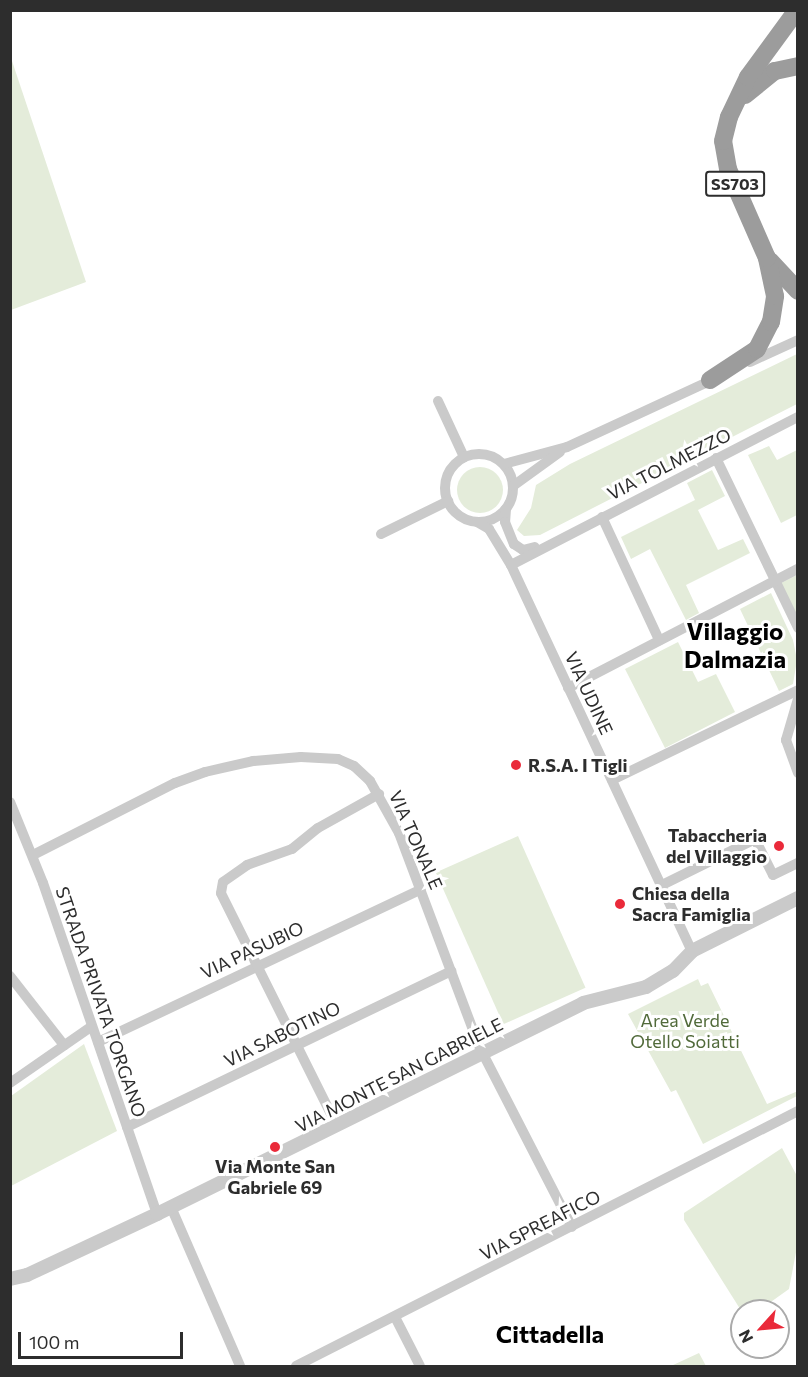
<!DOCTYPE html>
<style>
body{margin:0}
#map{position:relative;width:808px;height:1377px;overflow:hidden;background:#fff;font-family:Commissioner,sans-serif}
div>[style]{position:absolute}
.green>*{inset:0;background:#e4ecda;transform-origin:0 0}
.round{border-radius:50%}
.minor>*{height:10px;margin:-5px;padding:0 5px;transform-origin:5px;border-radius:5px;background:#cacaca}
.minor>.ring{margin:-5px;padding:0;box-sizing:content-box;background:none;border:10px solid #cacaca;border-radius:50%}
.tertiary>*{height:14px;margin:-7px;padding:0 7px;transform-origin:7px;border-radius:7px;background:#cacaca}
.trunk>*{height:18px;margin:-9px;padding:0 9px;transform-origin:9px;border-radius:9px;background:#9c9c9c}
.dots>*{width:16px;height:16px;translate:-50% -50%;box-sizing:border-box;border:3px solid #fff;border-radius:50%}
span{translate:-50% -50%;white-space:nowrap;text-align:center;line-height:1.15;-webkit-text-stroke:6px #fff;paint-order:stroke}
.shield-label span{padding:2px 4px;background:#fff;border:2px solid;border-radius:4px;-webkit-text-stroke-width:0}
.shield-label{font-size:16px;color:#2d2d2d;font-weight:700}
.street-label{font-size:18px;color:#2d2d2d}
.poi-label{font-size:18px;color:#2d2d2d;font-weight:700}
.left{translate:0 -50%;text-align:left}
.right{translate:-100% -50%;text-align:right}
.park-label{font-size:18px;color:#516a3a}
.district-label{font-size:24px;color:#000;font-weight:700}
.frame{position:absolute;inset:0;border:12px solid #2d2d2d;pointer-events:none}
.north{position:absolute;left:730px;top:1299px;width:60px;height:60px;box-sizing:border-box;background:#fff;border:2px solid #ababab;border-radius:50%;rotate:243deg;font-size:16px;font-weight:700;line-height:24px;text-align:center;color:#2d2d2d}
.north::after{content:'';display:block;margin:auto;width:21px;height:27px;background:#ea2a3a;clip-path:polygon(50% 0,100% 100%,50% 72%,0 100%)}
.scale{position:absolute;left:18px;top:1332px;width:165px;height:27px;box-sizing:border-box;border:3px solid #2d2d2d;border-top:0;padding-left:8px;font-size:18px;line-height:21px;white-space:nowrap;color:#2d2d2d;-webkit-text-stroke:4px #fff;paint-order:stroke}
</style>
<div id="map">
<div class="green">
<i style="clip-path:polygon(10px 55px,86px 282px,11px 310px,10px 310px)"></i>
<i style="clip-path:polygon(797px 354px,797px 404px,540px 535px,524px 536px,517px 530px,531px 508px,536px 485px,570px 464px)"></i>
<i style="clip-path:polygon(769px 446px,777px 460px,797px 450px,797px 515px,781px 523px,748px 455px)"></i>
<i class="round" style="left:457px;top:467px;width:46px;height:46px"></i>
<i style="clip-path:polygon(712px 470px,725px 496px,698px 510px,718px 550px,743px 539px,750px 553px,686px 585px,699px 613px,686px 620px,650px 549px,631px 559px,621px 537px,695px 500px,687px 483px)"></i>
<i style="clip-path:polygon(797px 575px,797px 617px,781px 583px)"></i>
<i style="clip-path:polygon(771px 593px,793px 640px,797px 660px,793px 684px,779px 691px,740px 609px)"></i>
<i style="clip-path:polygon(678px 642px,698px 682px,716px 674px,735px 712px,665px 748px,625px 669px)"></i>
<i style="left:518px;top:836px;width:166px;height:90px;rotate:66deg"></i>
<i style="clip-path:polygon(698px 979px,701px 986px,708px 983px,767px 1104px,798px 1091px,797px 1096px,703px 1144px,676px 1090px,671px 1092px,628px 1014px)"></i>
<i style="clip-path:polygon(84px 1044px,117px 1131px,11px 1186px,11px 1096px)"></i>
<i style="clip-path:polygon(782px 1148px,797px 1176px,797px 1247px,789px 1289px,758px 1311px,742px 1312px,684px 1220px,684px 1213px)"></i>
<i style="clip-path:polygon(699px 1353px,706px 1366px,671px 1366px)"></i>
</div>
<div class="minor">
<i style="left:750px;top:362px;width:53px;rotate:-24.6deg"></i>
<i style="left:438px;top:401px;width:62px;rotate:65.1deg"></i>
<i class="ring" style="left:445px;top:454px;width:58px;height:58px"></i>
<i style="left:716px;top:458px;width:189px;rotate:64.2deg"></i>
<i style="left:504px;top:464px;width:65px;rotate:-15.1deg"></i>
<i style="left:567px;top:447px;width:162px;rotate:-24.8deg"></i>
<i style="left:513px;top:486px;width:58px;rotate:-35.9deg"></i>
<i style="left:506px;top:509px;width:13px;rotate:94deg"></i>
<i style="left:505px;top:522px;width:24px;rotate:68deg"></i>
<i style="left:514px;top:544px;width:11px;rotate:34deg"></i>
<i style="left:523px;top:550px;width:12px;rotate:-14deg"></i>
<i style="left:602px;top:517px;width:136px;rotate:65.1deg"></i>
<i style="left:477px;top:522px;width:14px;rotate:30deg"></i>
<i style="left:489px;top:529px;width:42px;rotate:58.6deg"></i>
<i style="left:511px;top:565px;width:426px;rotate:64.9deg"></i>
<i style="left:381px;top:534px;width:75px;rotate:-26.2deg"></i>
<i style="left:511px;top:565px;width:323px;rotate:-27.3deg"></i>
<i style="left:568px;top:688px;width:259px;rotate:-27.4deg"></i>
<i style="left:798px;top:699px;width:43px;rotate:106.3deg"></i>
<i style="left:786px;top:740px;width:35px;rotate:70deg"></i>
<i style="left:612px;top:780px;width:207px;rotate:-25.8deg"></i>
<i style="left:10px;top:802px;width:87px;rotate:67.8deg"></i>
<i style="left:43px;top:883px;width:350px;rotate:71deg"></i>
<i style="left:33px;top:855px;width:159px;rotate:-26.9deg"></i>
<i style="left:175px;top:783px;width:32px;rotate:-20deg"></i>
<i style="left:205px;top:772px;width:49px;rotate:-12.9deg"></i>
<i style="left:253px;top:761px;width:48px;rotate:-4.8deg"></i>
<i style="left:301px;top:757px;width:37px;rotate:3deg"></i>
<i style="left:338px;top:759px;width:17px;rotate:24deg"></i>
<i style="left:354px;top:766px;width:22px;rotate:43deg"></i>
<i style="left:370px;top:781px;width:60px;rotate:60.9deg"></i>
<i style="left:399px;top:833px;width:230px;rotate:69.4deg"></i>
<i style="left:480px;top:1048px;width:201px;rotate:62.8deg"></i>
<i style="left:662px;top:885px;width:104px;rotate:-26.3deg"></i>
<i style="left:755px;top:839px;width:40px;rotate:63.4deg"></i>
<i style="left:773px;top:875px;width:28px;rotate:-26deg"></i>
<i style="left:10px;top:976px;width:88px;rotate:52deg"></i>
<i style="left:98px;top:1042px;width:357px;rotate:-25.3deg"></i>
<i style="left:10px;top:1083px;width:98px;rotate:-34.7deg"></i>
<i style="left:337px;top:1126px;width:260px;rotate:-116.5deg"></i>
<i style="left:221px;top:893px;width:11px;rotate:-80deg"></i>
<i style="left:223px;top:882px;width:29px;rotate:-35deg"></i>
<i style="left:247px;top:865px;width:48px;rotate:-19.6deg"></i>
<i style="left:292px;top:849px;width:33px;rotate:-39deg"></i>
<i style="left:318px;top:828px;width:70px;rotate:-29.1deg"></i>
<i style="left:127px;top:1127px;width:360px;rotate:-25.7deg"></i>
<i style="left:171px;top:1207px;width:173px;rotate:66.5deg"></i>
<i style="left:395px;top:1317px;width:55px;rotate:63deg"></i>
<i style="left:296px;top:1366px;width:563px;rotate:-26.93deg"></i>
</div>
<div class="tertiary">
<i style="left:10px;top:1279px;width:17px;rotate:-13deg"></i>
<i style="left:27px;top:1275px;width:144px;rotate:-25.1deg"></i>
<i style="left:157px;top:1214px;width:475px;rotate:-26.3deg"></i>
<i style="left:583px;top:1003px;width:65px;rotate:-14.3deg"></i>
<i style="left:646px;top:987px;width:31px;rotate:-31deg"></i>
<i style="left:673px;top:971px;width:28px;rotate:-46deg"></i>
<i style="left:692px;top:951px;width:119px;rotate:-26.6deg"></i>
</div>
<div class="trunk">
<i style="left:745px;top:95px;width:38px;rotate:-39deg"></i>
<i style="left:775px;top:71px;width:24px;rotate:-12deg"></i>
<i style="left:770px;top:261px;width:41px;rotate:47deg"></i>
<i style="left:710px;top:380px;width:56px;rotate:-33.4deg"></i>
<i style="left:757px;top:349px;width:30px;rotate:-63deg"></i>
<i style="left:771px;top:322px;width:26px;rotate:-81deg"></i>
<i style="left:775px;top:296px;width:39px;rotate:-102deg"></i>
<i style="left:767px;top:258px;width:97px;rotate:-113.7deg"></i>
<i style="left:728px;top:169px;width:28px;rotate:-100deg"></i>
<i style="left:723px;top:141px;width:25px;rotate:-76deg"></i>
<i style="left:729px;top:117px;width:44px;rotate:-64.6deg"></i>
<i style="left:748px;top:77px;width:83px;rotate:-53.8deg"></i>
</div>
<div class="dots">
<i style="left:516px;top:765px;background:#ea2a3a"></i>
<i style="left:779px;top:846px;background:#ea2a3a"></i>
<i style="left:620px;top:904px;background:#ea2a3a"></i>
<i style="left:275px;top:1147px;background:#ea2a3a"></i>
</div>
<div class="shield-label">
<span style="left:735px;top:184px">SS703</span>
</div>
<div class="street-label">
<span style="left:669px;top:464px;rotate:-27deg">VIA TOLMEZZO</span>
<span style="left:589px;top:693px;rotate:65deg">VIA UDINE</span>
<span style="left:416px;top:840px;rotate:66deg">VIA TONALE</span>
<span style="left:252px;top:950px;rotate:-25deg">VIA PASUBIO</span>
<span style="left:101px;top:1002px;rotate:71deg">STRADA PRIVATA TORGANO</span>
<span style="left:282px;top:1034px;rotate:-26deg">VIA SABOTINO</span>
<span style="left:399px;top:1075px;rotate:-27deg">VIA MONTE SAN GABRIELE</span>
<span style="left:540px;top:1225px;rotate:-27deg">VIA SPREAFICO</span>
</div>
<div class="poi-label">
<span class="left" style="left:528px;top:765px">R.S.A. I Tigli</span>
<span class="right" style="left:767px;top:846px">Tabaccheria<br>del Villaggio</span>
<span class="left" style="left:632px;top:904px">Chiesa della<br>Sacra Famiglia</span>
<span style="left:275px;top:1177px">Via Monte San<br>Gabriele 69</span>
</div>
<div class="park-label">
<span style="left:685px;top:1031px">Area Verde<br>Otello Soiatti</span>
</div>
<div class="district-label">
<span style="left:735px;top:645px">Villaggio<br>Dalmazia</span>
<span style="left:550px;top:1334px">Cittadella</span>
</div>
<div class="frame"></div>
<div class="north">N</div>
<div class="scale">100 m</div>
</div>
